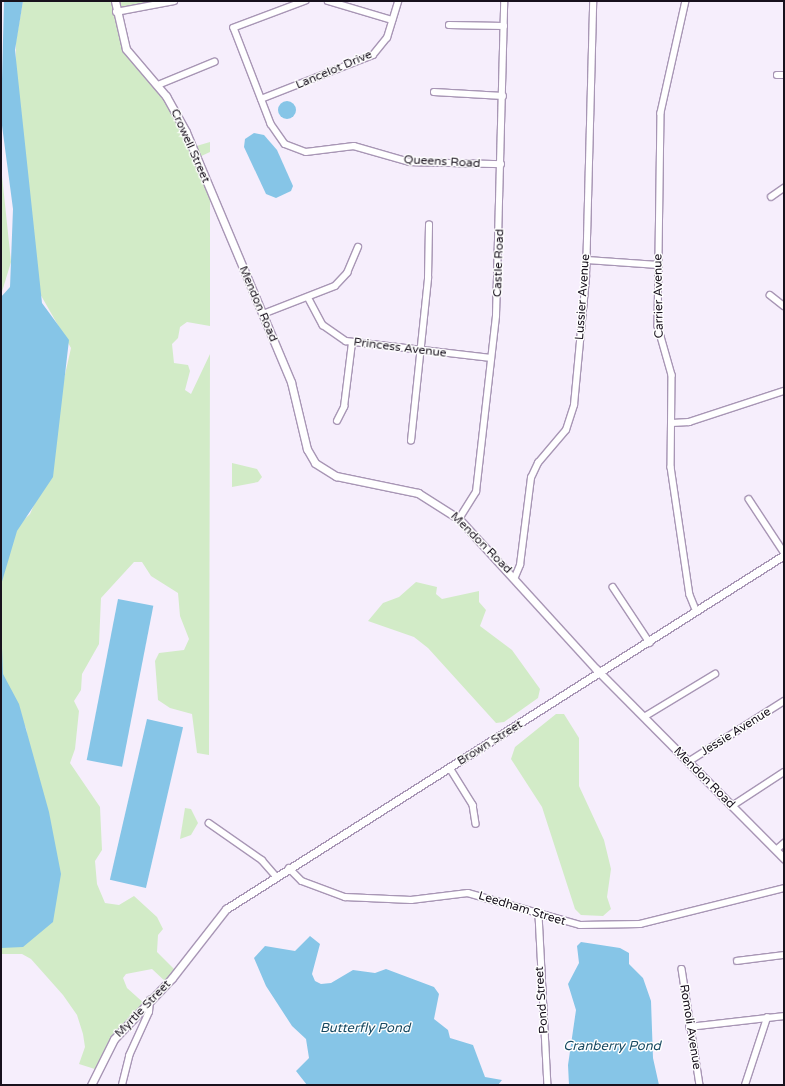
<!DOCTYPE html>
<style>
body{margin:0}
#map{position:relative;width:785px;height:1086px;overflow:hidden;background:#f6eefc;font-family:"Varela Round",sans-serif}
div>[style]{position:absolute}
.green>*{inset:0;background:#d2ebc7}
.water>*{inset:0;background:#86c5e7;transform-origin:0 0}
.round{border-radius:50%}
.roads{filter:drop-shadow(1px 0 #a896b5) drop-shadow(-1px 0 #a896b5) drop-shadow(0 1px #a896b5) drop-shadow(0 -1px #a896b5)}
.minor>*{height:5.5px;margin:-2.75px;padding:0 2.75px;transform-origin:2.75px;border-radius:2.75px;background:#fff}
.tertiary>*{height:7px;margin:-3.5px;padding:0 3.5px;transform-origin:3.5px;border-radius:3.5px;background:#fff}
span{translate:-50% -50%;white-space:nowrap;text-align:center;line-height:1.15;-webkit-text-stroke:3px #fff;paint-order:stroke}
.street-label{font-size:12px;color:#18111d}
.water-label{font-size:13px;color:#174961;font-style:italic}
.frame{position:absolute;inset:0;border:2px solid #18111d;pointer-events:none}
</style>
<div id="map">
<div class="green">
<i style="clip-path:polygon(23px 1px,166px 1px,119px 16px,120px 35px,157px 85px,193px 147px,210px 142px,210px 152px,197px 158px,210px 193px,210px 326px,187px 322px,180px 327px,178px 338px,172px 344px,174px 363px,188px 365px,190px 371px,185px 390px,191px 394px,210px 354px,209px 755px,197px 753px,192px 714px,170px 708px,158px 700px,155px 661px,159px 653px,184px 650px,189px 639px,180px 616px,178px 593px,151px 576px,142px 562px,134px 562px,101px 598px,99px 644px,82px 674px,81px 690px,74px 701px,79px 711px,75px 749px,70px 763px,100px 807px,102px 850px,95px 861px,97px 884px,105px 903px,119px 905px,134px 896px,157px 917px,163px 929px,158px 935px,157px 952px,177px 972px,167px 983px,152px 969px,126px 974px,123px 978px,127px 988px,146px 1005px,98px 1070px,79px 1064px,85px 1047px,83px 1034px,77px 1015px,63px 995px,31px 959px,22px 954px,1px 954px,30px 753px,26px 728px,1px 681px,1px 561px,12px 531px,30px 514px,37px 498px,71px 348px,39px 292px,15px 90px,16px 41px)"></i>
<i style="clip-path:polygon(1px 166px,11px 262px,1px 295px)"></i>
<i style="clip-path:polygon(232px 463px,257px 469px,262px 477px,258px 482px,232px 487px)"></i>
<i style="clip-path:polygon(416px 582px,437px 587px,436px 594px,442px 599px,479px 591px,479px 602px,486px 610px,480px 626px,512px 650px,540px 689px,538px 698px,504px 722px,496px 723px,428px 648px,414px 637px,368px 621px,383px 603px,399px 597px)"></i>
<i style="clip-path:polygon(556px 714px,564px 714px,579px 738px,579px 786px,604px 840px,611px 869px,607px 897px,611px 909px,603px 916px,581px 915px,575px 909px,542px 807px,511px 759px,515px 747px)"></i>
<i style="clip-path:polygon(185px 808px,191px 809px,198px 823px,191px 835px,180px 839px)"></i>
</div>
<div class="water">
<i style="clip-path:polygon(4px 1px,23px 1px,15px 50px,42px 303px,69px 340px,53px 477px,17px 531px,1px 585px,1px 297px,10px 287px,13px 209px,1px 118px)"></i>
<i class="round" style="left:278px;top:101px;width:18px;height:18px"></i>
<i style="clip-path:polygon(254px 133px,264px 135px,277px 150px,293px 186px,291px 191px,276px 198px,266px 194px,244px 147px,245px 139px)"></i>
<i style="left:118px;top:599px;width:36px;height:164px;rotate:11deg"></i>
<i style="clip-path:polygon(1px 622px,3px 674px,19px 704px,49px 812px,61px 874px,53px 922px,23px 947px,1px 948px)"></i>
<i style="left:147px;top:719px;width:37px;height:165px;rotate:13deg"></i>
<i style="clip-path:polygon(310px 936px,320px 944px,312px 974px,315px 981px,321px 984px,331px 983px,353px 970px,375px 973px,386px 969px,434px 987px,439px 994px,434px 1019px,448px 1030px,450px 1038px,473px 1045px,485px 1077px,502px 1080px,498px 1085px,307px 1085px,296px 1071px,309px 1058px,306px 1039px,292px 1026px,266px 986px,254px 958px,265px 946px,295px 951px)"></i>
<i style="clip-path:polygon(581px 942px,620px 948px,629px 953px,629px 964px,643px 978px,651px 1001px,653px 1058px,659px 1085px,569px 1085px,568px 1065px,576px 1010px,568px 984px,579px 963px,577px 946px)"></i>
</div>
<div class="roads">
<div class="minor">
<i style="left:306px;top:1px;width:77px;rotate:159.4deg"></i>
<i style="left:234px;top:28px;width:103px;rotate:68.9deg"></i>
<i style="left:271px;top:124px;width:24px;rotate:55deg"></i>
<i style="left:285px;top:144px;width:22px;rotate:21deg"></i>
<i style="left:306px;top:152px;width:48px;rotate:-7.1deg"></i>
<i style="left:354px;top:146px;width:58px;rotate:15.9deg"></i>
<i style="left:410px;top:162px;width:91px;rotate:1.3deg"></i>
<i style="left:328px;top:1px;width:67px;rotate:16.5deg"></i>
<i style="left:686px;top:1px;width:115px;rotate:102.6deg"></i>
<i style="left:661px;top:113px;width:213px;rotate:90.8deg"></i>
<i style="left:658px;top:326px;width:51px;rotate:74.1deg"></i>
<i style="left:672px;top:375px;width:92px;rotate:90.6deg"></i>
<i style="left:671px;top:467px;width:129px;rotate:81.6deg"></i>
<i style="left:690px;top:595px;width:18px;rotate:68deg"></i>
<i style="left:116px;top:12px;width:59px;rotate:-10.7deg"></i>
<i style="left:449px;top:25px;width:55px;rotate:1deg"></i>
<i style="left:777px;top:75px;width:7px"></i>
<i style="left:158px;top:85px;width:61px;rotate:-22.3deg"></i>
<i style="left:434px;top:92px;width:69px;rotate:3.3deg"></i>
<i style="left:261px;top:99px;width:120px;rotate:-21.4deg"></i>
<i style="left:373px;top:55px;width:22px;rotate:-51deg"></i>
<i style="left:387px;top:38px;width:39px;rotate:-73deg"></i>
<i style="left:771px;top:197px;width:16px;rotate:-35deg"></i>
<i style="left:587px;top:260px;width:71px;rotate:4deg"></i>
<i style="left:770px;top:295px;width:18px;rotate:38deg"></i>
<i style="left:308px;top:297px;width:32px;rotate:62deg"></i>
<i style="left:323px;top:325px;width:28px;rotate:35deg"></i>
<i style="left:346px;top:341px;width:146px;rotate:6.7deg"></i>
<i style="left:263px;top:314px;width:77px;rotate:-21.3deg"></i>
<i style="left:335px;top:286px;width:18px;rotate:-47deg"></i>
<i style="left:347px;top:273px;width:28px;rotate:-67deg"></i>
<i style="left:337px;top:421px;width:16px;rotate:-63deg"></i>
<i style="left:344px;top:407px;width:64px;rotate:-82.9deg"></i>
<i style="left:672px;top:423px;width:17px;rotate:-3deg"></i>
<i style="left:689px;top:422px;width:100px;rotate:-18.1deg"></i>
<i style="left:411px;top:441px;width:164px;rotate:-84deg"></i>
<i style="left:428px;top:278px;width:53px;rotate:-88.9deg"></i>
<i style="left:749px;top:499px;width:64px;rotate:56.6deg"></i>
<i style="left:459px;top:519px;width:32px;rotate:-58deg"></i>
<i style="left:476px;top:492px;width:177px;rotate:-83.5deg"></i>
<i style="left:496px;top:316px;width:315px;rotate:-88.5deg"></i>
<i style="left:515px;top:577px;width:13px;rotate:-67deg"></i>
<i style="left:520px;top:565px;width:88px;rotate:-82.8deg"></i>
<i style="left:531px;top:478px;width:17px;rotate:-65deg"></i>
<i style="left:538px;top:463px;width:43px;rotate:-49.7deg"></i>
<i style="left:566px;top:430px;width:26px;rotate:-72deg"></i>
<i style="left:574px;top:405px;width:129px;rotate:-84.6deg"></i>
<i style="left:586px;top:277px;width:276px;rotate:-88.5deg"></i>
<i style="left:613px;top:587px;width:67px;rotate:56.5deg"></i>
<i style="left:644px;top:717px;width:83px;rotate:-31.2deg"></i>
<i style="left:688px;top:762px;width:114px;rotate:-32.4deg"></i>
<i style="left:450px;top:768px;width:44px;rotate:58.1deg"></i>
<i style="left:473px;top:805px;width:19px;rotate:81deg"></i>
<i style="left:732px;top:806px;width:62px;rotate:-33.2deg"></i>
<i style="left:209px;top:823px;width:65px;rotate:34.9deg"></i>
<i style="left:262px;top:860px;width:21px;rotate:49deg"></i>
<i style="left:776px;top:850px;width:11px;rotate:-41deg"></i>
<i style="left:289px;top:868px;width:18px;rotate:45deg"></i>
<i style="left:302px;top:881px;width:46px;rotate:20.4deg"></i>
<i style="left:345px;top:897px;width:66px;rotate:2.6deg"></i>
<i style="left:411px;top:900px;width:57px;rotate:-7deg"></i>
<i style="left:468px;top:893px;width:116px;rotate:15.9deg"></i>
<i style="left:580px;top:925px;width:60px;rotate:-1deg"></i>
<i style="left:640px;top:924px;width:148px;rotate:-14deg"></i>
<i style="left:539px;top:915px;width:170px;rotate:87deg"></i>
<i style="left:737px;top:961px;width:47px;rotate:-7.3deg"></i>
<i style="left:682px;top:969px;width:117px;rotate:81.2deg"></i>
<i style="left:689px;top:1027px;width:96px;rotate:-6.6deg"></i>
<i style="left:122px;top:1085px;width:30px;rotate:-76deg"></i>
<i style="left:129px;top:1056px;width:48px;rotate:-65.6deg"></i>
<i style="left:149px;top:1012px;width:12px;rotate:-85deg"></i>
<i style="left:745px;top:1085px;width:71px;rotate:-71.8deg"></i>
</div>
<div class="tertiary">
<i style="left:115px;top:1px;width:49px;rotate:77.1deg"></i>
<i style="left:126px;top:49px;width:62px;rotate:49.6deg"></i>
<i style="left:166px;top:96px;width:41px;rotate:60.9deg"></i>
<i style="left:186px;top:132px;width:271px;rotate:67.2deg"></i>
<i style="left:291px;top:382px;width:69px;rotate:76.6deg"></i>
<i style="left:307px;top:449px;width:16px;rotate:60deg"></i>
<i style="left:315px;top:463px;width:25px;rotate:32deg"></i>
<i style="left:336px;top:476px;width:84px;rotate:11.7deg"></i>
<i style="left:418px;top:493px;width:49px;rotate:32.4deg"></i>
<i style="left:459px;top:519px;width:203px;rotate:47.6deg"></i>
<i style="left:596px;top:669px;width:267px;rotate:45.2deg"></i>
<i style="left:91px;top:1085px;width:51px;rotate:-63.4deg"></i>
<i style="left:114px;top:1039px;width:84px;rotate:-46.4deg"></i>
<i style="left:172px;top:978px;width:88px;rotate:-52deg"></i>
<i style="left:226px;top:909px;width:661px;rotate:-32.39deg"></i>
</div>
</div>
<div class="street-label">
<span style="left:334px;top:70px;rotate:-23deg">Lancelot Drive</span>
<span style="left:190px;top:146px;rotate:66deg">Crowell Street</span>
<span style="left:442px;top:162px;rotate:3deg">Queens Road</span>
<span style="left:499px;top:263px;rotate:-88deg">Castle Road</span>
<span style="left:659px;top:296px;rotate:-91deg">Carrier Avenue</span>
<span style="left:583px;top:297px;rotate:-86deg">Lussier Avenue</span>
<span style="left:258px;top:304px;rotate:67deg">Mendon Road</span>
<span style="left:400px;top:348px;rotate:7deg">Princess Avenue</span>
<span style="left:481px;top:543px;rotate:45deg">Mendon Road</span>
<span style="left:736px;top:732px;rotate:-32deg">Jessie Avenue</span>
<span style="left:490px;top:743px;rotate:-32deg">Brown Street</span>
<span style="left:704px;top:778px;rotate:45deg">Mendon Road</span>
<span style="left:522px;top:909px;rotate:17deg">Leedham Street</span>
<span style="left:542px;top:1000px;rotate:-94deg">Pond Street</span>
<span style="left:143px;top:1009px;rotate:-46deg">Myrtle Street</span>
<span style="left:690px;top:1027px;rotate:81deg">Romoli Avenue</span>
</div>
<div class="water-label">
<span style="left:365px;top:1028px">Butterfly Pond</span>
<span style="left:612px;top:1046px">Cranberry Pond</span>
</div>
<div class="frame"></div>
</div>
